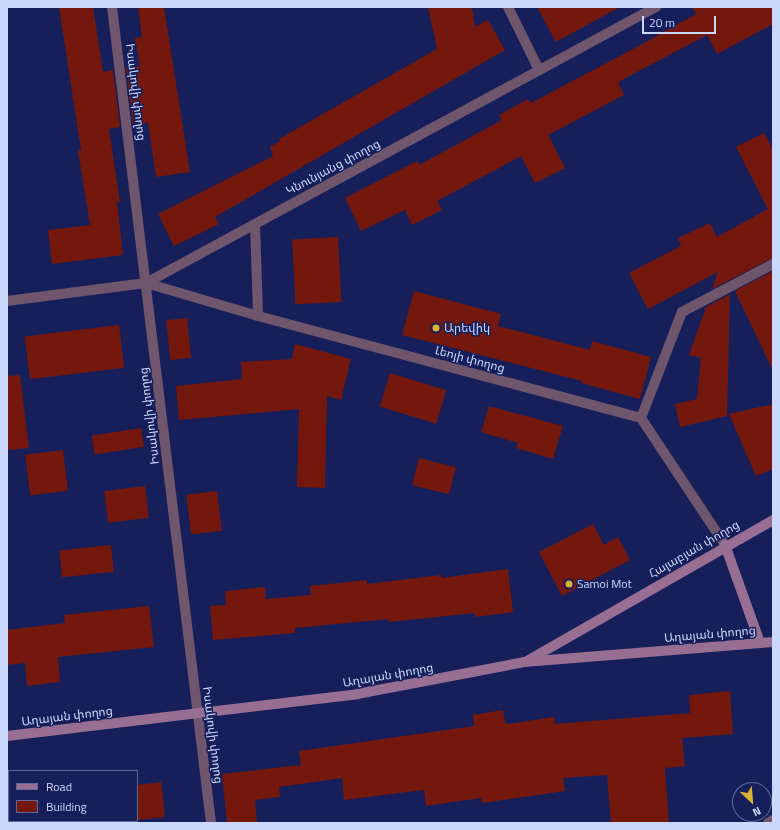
<!DOCTYPE html>
<meta charset="utf-8">
<style>
body{margin:0}
#map{position:relative;width:780px;height:830px;overflow:hidden;background:#161f5a;font-family:"Titillium Web","Noto Sans Armenian",sans-serif}
div>[style]{position:absolute}
.building>*{inset:0;background:#74180e;transform-origin:0 0}
.street>*{height:10px;margin:-5px;padding:0 5px;transform-origin:5px;border-radius:5px;background:#6f566c}
.secondary>*{height:10px;margin:-5px;padding:0 5px;transform-origin:5px;border-radius:5px;background:#986f93}
.dots>*{width:11px;height:11px;translate:-50% -50%;box-sizing:border-box;border:2px solid #161f5a;border-radius:50%}
span{translate:-50% -50%;white-space:nowrap;text-align:center;line-height:1.15;-webkit-text-stroke:3px #161f5a;paint-order:stroke}
.street-label{font-size:12px;color:#cbd8fd}
.poi-label{font-size:12px;color:#cbd8fd}
.left{translate:0 -50%;text-align:left}
.frame{position:absolute;inset:0;border:8px solid #cbd8fd;pointer-events:none}
.legend{position:absolute;left:8px;top:770px;width:130px;height:52px;box-sizing:border-box;background:#161f5a;border:1px solid #5e699b;margin:0;padding:5px 7px;list-style:none;font-size:12px;color:#cbd8fd}
.legend li{display:flex;align-items:center;gap:8px;height:20px}
.legend b{width:20px;border:1px solid #5e699b}
.north{position:absolute;left:732px;top:782px;width:40px;height:40px;box-sizing:border-box;background:#161f5a;border:1px solid #5e699b;border-radius:50%;rotate:154deg;font-size:11px;font-weight:700;line-height:16px;text-align:center;color:#cbd8fd}
.north::after{content:'';display:block;margin:auto;width:14px;height:18px;background:#dab333;clip-path:polygon(50% 0,100% 100%,50% 72%,0 100%)}
.scale{position:absolute;left:642px;top:16px;width:74px;height:18px;box-sizing:border-box;border:2px solid #cbd8fd;border-top:0;padding-left:5px;font-size:12px;line-height:14px;white-space:nowrap;color:#cbd8fd;-webkit-text-stroke:3px #161f5a;paint-order:stroke}
</style>
<div id="map">
<div class="building">
<i style="clip-path:polygon(59px 7px,93px 7px,103px 72px,113px 70px,120px 127px,109px 129px,120px 202px,117px 202px,123px 255px,52px 264px,48px 230px,90px 225px,78px 151px,81px 150px)"></i>
<i style="clip-path:polygon(138px 7px,164px 7px,190px 172px,156px 177px,148px 123px,133px 125px,126px 68px,140px 66px,135px 38px,142px 37px)"></i>
<i style="clip-path:polygon(428px 7px,472px 7px,475px 27px,488px 20px,505px 50px,215px 217px,219px 224px,174px 246px,158px 214px,273px 156px,270px 147px,280px 141px,279px 139px,437px 49px)"></i>
<i style="clip-path:polygon(537px 7px,620px 7px,556px 42px)"></i>
<i style="clip-path:polygon(692px 7px,773px 7px,773px 24px,717px 54px,707px 35px,618px 82px,624px 95px,548px 135px,565px 168px,535px 183px,521px 156px,437px 201px,442px 210px,412px 225px,405px 210px,361px 231px,345px 198px,417px 161px,419px 165px,502px 120px,499px 115px,528px 99px,531px 103px,635px 48px,696px 14px)"></i>
<i style="clip-path:polygon(764px 133px,773px 150px,773px 258px,712px 289px,718px 272px,648px 309px,629px 273px,681px 246px,678px 238px,710px 223px,717px 237px,768px 209px,736px 147px)"></i>
<i style="left:338px;top:237px;width:65px;height:46px;rotate:87deg"></i>
<i style="clip-path:polygon(773px 271px,773px 371px,735px 291px)"></i>
<i style="clip-path:polygon(414px 291px,501px 314px,498px 326px,590px 350px,592px 341px,651px 357px,640px 399px,581px 383px,582px 381px,402px 335px)"></i>
<i style="clip-path:polygon(730px 294px,727px 416px,680px 427px,675px 404px,697px 399px,701px 358px,689px 355px,706px 307px)"></i>
<i style="left:187px;top:318px;width:40px;height:21px;rotate:84deg"></i>
<i style="left:119px;top:325px;width:43px;height:95px;rotate:83deg"></i>
<i style="clip-path:polygon(295px 344px,351px 359px,341px 400px,327px 396px,325px 488px,297px 487px,299px 409px,179px 420px,176px 386px,242px 379px,241px 362px,292px 359px)"></i>
<i style="left:390px;top:373px;width:59px;height:35px;rotate:17deg"></i>
<i style="clip-path:polygon(20px 375px,29px 448px,7px 450px,7px 376px)"></i>
<i style="clip-path:polygon(773px 404px,773px 469px,756px 476px,729px 414px)"></i>
<i style="clip-path:polygon(489px 406px,563px 426px,553px 459px,516px 448px,518px 443px,481px 432px)"></i>
<i style="left:141px;top:428px;width:19px;height:50px;rotate:81deg"></i>
<i style="left:63px;top:450px;width:41px;height:38px;rotate:83deg"></i>
<i style="left:419px;top:458px;width:38px;height:28px;rotate:14deg"></i>
<i style="left:145px;top:486px;width:32px;height:41px;rotate:83deg"></i>
<i style="left:217px;top:491px;width:40px;height:31px;rotate:83deg"></i>
<i style="clip-path:polygon(593px 524px,604px 545px,618px 537px,630px 560px,562px 596px,539px 552px)"></i>
<i style="left:111px;top:545px;width:27px;height:52px;rotate:84deg"></i>
<i style="clip-path:polygon(508px 569px,513px 612px,475px 617px,475px 613px,389px 622px,388px 619px,295px 628px,295px 633px,213px 640px,210px 606px,226px 605px,225px 591px,265px 587px,266px 599px,311px 595px,310px 586px,367px 580px,367px 584px,441px 575px,441px 578px)"></i>
<i style="clip-path:polygon(149px 606px,154px 647px,58px 657px,60px 682px,27px 686px,25px 663px,7px 665px,7px 630px,65px 623px,64px 615px)"></i>
<i style="clip-path:polygon(730px 691px,733px 734px,682px 738px,685px 766px,665px 768px,669px 823px,611px 823px,607px 775px,563px 778px,565px 791px,482px 803px,481px 798px,426px 806px,424px 790px,344px 800px,342px 778px,279px 787px,280px 797px,255px 800px,257px 823px,227px 823px,222px 774px,301px 765px,299px 751px,474px 726px,473px 715px,503px 710px,505px 723px,509px 724px,554px 717px,555px 724px,690px 713px,689px 695px)"></i>
<i style="clip-path:polygon(161px 782px,165px 817px,137px 820px,137px 785px)"></i>
</div>
<div class="street">
<i style="left:112px;top:7px;width:822px;rotate:83.08deg"></i>
<i style="left:508px;top:7px;width:70px;rotate:63.8deg"></i>
<i style="left:255px;top:224px;width:92px;rotate:88.1deg"></i>
<i style="left:146px;top:283px;width:117px;rotate:16.4deg"></i>
<i style="left:258px;top:316px;width:396px;rotate:14.9deg"></i>
<i style="left:641px;top:418px;width:152px;rotate:56.5deg"></i>
<i style="left:7px;top:301px;width:140px;rotate:-7.4deg"></i>
<i style="left:146px;top:283px;width:580px;rotate:-28.42deg"></i>
<i style="left:641px;top:418px;width:114px;rotate:-68.9deg"></i>
<i style="left:682px;top:312px;width:103px;rotate:-27.8deg"></i>
<i style="left:768px;top:823px;width:6px;rotate:-31deg"></i>
</div>
<div class="secondary">
<i style="left:725px;top:545px;width:104px;rotate:70.3deg"></i>
<i style="left:527px;top:661px;width:284px;rotate:-29.8deg"></i>
<i style="left:7px;top:736px;width:353px;rotate:-6.8deg"></i>
<i style="left:357px;top:694px;width:170px;rotate:-10.8deg"></i>
<i style="left:524px;top:662px;width:250px;rotate:-4.6deg"></i>
</div>
<div class="dots">
<i style="left:436px;top:328px;background:#dab333"></i>
<i style="left:569px;top:584px;background:#dab333"></i>
</div>
<div class="street-label">
<span style="left:136px;top:92px;rotate:83deg">Իսակովի փողոց</span>
<span style="left:333px;top:167px;rotate:-28deg">Կնունյանց փողոց</span>
<span style="left:470px;top:359px;rotate:15deg">Լեոյի փողոց</span>
<span style="left:149px;top:416px;rotate:-97deg">Իսակովի փողոց</span>
<span style="left:694px;top:549px;rotate:-30deg">Հալաբյան փողոց</span>
<span style="left:710px;top:634px;rotate:-5deg">Աղայան փողոց</span>
<span style="left:388px;top:675px;rotate:-10deg">Աղայան փողոց</span>
<span style="left:67px;top:716px;rotate:-7deg">Աղայան փողոց</span>
<span style="left:213px;top:735px;rotate:83deg">Իսակովի փողոց</span>
</div>
<div class="poi-label">
<span class="left" style="left:444px;top:328px">Արեվիկ</span>
<span class="left" style="left:577px;top:584px">Samoi Mot</span>
</div>
<div class="frame"></div>
<ul class="legend">
<li><b style="height:5px;background:#986f93"></b>Road</li>
<li><b style="height:11px;background:#74180e"></b>Building</li>
</ul>
<div class="north">N</div>
<div class="scale">20 m</div>
</div>
